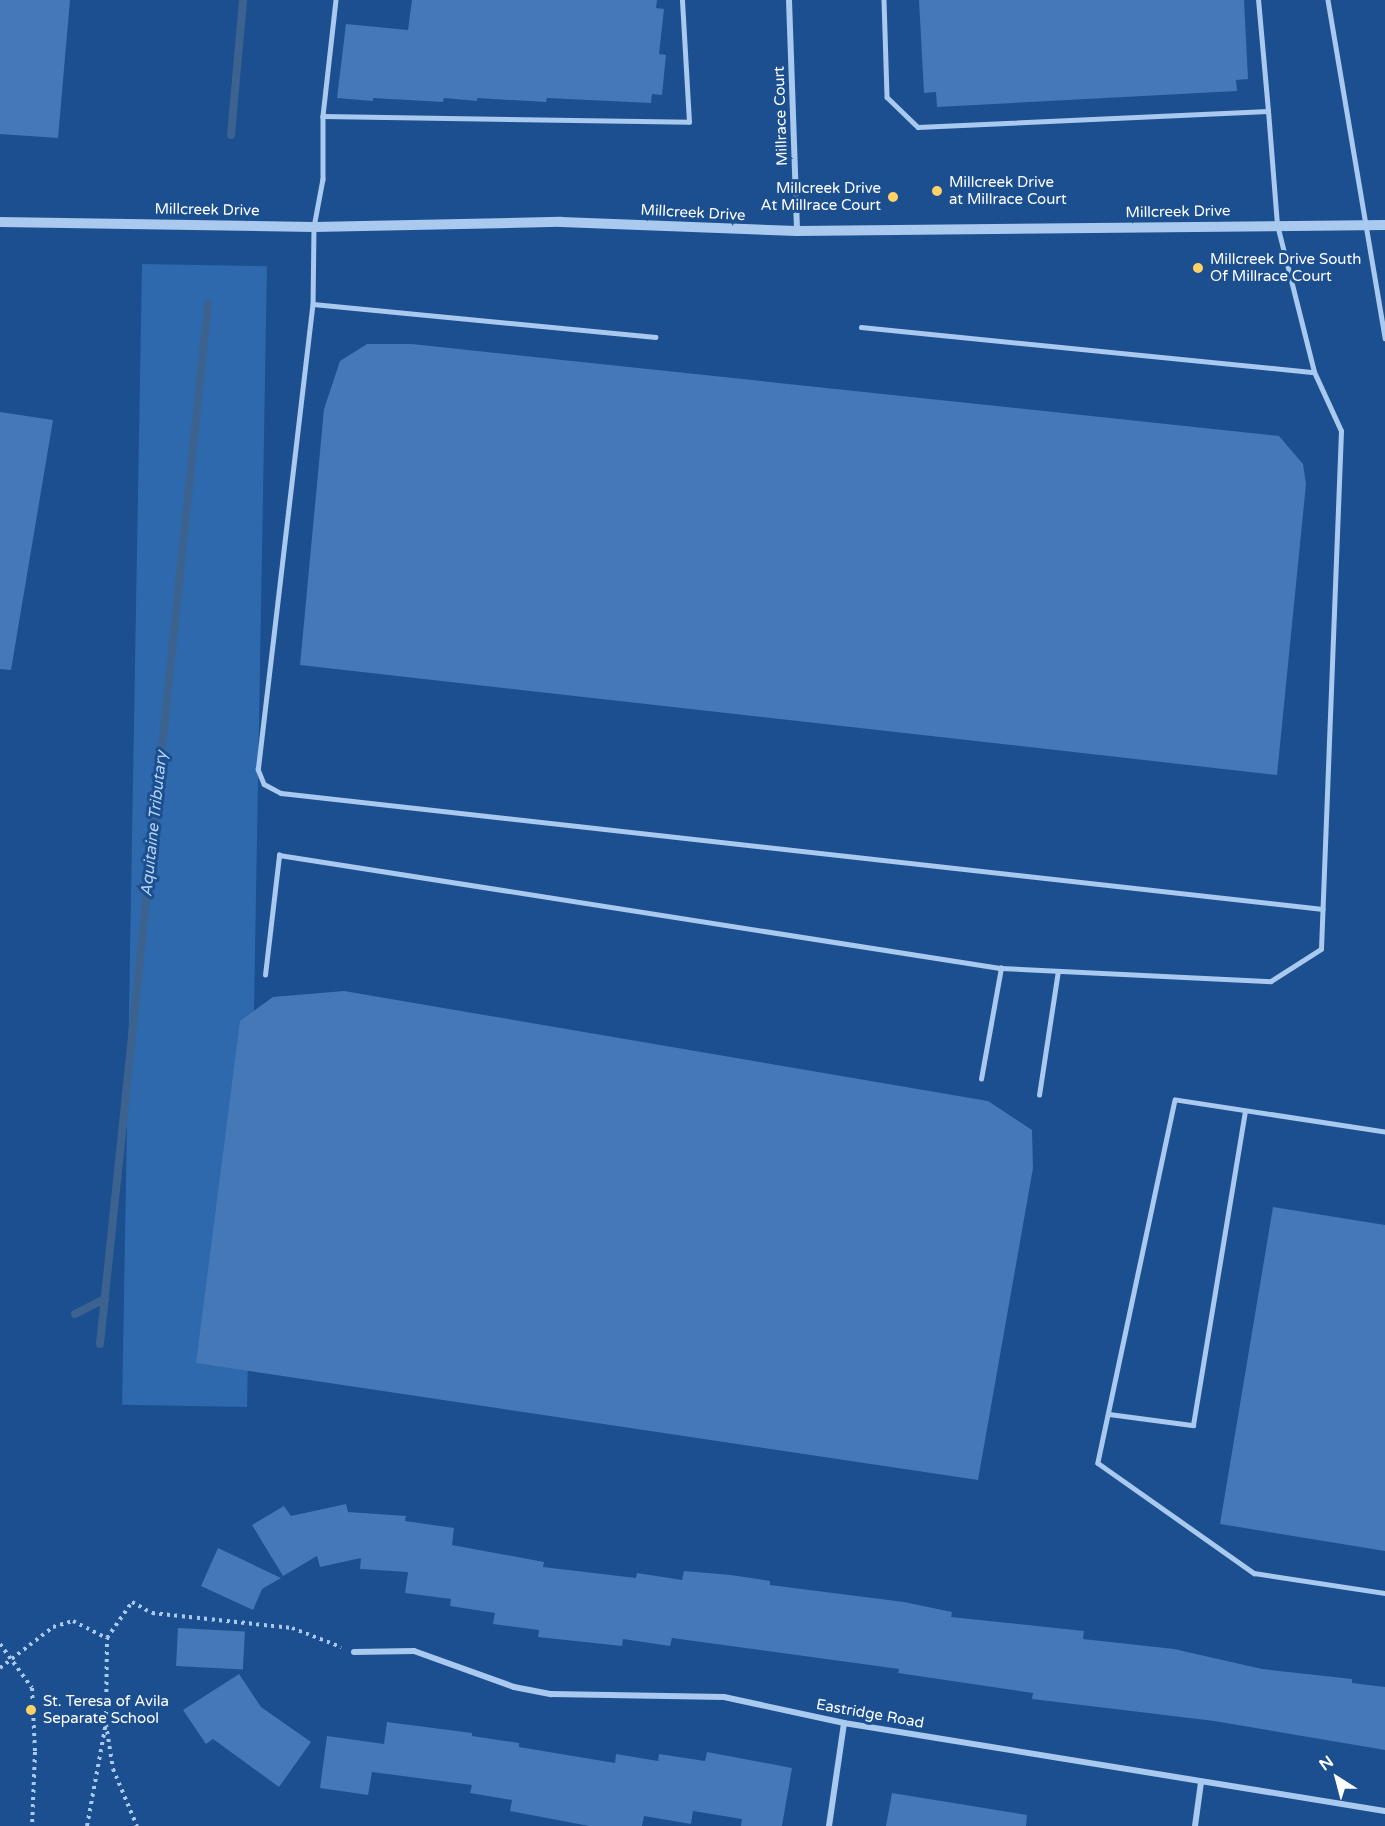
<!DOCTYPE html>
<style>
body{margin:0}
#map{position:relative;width:1385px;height:1826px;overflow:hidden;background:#1b4f8f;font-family:"Varela Round",sans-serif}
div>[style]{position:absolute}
.green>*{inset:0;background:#2e69ad;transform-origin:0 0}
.stream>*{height:8px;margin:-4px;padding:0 4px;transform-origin:4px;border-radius:4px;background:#3c6290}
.building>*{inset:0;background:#4478b7;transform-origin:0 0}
.path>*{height:4px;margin-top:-2px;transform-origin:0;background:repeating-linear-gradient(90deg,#a9c9ee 0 3px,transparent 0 7.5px)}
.service>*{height:4.5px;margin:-2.25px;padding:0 2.25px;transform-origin:2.25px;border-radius:2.25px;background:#a9c9ee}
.minor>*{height:6px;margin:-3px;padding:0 3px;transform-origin:3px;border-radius:3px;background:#a9c9ee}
.tertiary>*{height:10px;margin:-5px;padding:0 5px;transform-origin:5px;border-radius:5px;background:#a9c9ee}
.dots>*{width:16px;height:16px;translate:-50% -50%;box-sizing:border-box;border:3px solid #1b4f8f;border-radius:50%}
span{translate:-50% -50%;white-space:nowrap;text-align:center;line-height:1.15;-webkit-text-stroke:6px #1b4f8f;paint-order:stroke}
.street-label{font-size:15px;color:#fff}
.poi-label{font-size:15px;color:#fff}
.left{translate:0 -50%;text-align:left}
.right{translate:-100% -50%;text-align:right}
.water-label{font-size:16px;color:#b5d3f5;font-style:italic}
.north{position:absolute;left:1307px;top:1748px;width:60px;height:60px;-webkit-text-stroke:4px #1b4f8f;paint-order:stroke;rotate:324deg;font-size:16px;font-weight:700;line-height:24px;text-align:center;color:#fff}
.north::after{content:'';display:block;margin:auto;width:21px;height:27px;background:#fff;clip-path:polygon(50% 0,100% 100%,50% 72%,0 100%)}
</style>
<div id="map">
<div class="green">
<i style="left:142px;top:264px;width:125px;height:1141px;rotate:1deg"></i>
</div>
<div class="stream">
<i style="left:231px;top:135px;width:136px;rotate:-84.9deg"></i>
<i style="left:75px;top:1314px;width:34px;rotate:-27deg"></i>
<i style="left:100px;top:1344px;width:1046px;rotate:-84.07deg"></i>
</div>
<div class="building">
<i style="clip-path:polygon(0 0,70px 0,58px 138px,0 134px)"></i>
<i style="clip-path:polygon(412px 0,657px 0,656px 8px,664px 9px,659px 54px,666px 55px,662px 95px,652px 94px,651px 103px,547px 98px,546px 102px,477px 98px,477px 101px,444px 98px,443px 102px,373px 98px,373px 101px,337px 98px,346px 24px,408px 30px)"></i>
<i style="clip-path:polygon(919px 0,1244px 0,1248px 79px,1236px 80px,1237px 91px,937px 107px,936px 92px,924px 93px)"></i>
<i style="clip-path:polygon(367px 344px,412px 344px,1279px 436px,1303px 464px,1306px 484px,1277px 775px,300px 665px,324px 409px,340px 361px)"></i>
<i style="clip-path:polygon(0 412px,53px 420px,11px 670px,0 669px)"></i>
<i style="clip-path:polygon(344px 991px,988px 1101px,1032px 1130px,1033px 1168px,978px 1480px,196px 1363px,240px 1021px,273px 997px)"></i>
<i style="clip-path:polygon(1273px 1207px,1385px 1225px,1385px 1551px,1220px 1524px)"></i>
<i style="clip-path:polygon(346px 1504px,348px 1512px,406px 1516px,405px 1521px,454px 1528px,452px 1545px,544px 1562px,543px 1567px,636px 1578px,637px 1573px,682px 1580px,684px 1571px,731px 1575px,770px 1581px,770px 1585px,904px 1602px,952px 1612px,951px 1617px,1084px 1631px,1083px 1639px,1174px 1649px,1262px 1669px,1352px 1679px,1352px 1683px,1385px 1687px,1385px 1750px,1214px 1721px,1032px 1699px,1033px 1693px,898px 1673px,899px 1669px,672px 1638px,670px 1646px,623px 1639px,622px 1646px,538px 1637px,539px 1630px,493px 1624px,495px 1613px,450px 1606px,451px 1599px,405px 1593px,408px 1572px,360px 1569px,361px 1558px,320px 1567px,317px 1556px,283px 1576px,252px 1525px,284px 1506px,291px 1516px)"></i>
<i style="clip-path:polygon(218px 1548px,281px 1578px,262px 1589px,253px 1610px,201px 1586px)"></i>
<i style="left:178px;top:1628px;width:67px;height:38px;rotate:3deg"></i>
<i style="clip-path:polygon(239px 1674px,261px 1707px,311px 1742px,279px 1787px,213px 1739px,206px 1744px,183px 1710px)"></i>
<i style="clip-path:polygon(387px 1722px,472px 1733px,472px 1736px,519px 1743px,519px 1747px,615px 1763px,616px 1754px,658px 1761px,659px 1754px,705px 1761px,707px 1752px,792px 1768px,782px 1826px,741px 1826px,742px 1819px,693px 1811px,691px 1824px,644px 1816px,642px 1826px,589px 1826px,510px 1811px,512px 1800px,470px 1793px,472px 1785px,372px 1772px,368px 1795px,320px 1788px,327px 1736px,384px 1744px)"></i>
<i style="clip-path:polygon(892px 1793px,1027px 1815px,1026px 1826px,886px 1826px)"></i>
</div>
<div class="path">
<i style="left:0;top:1644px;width:54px;rotate:54deg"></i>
<i style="left:32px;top:1688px;width:64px;rotate:87.3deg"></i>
<i style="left:35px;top:1752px;width:74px;rotate:92.3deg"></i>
<i style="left:0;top:1668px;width:67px;rotate:-37.7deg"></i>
<i style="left:53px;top:1627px;width:21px;rotate:-17deg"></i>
<i style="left:73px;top:1621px;width:38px;rotate:27deg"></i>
<i style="left:107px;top:1638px;width:44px;rotate:-55.2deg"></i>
<i style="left:132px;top:1602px;width:23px;rotate:29deg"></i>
<i style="left:152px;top:1613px;width:141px;rotate:6.1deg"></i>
<i style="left:292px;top:1628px;width:53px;rotate:21.2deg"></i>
<i style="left:106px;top:1724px;width:46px;rotate:81.2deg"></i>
<i style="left:113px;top:1769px;width:62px;rotate:67.2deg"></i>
<i style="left:87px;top:1826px;width:106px;rotate:-79.6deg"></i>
<i style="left:106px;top:1722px;width:84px;rotate:-89.3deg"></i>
</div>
<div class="service">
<i style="left:336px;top:0;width:117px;rotate:96.4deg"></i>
<i style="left:323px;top:116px;width:63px;rotate:90deg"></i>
<i style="left:323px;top:179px;width:49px;rotate:100.6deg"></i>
<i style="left:314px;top:227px;width:77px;rotate:90.7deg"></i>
<i style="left:313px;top:304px;width:468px;rotate:96.7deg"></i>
<i style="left:258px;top:769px;width:16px;rotate:68deg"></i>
<i style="left:264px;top:784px;width:19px;rotate:28deg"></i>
<i style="left:281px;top:793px;width:1048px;rotate:6.35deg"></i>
<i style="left:884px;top:0;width:97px;rotate:88.2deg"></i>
<i style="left:887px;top:97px;width:43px;rotate:44.1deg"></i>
<i style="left:918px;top:127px;width:350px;rotate:-2.6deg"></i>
<i style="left:1268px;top:111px;width:111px;rotate:-95.1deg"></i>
<i style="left:1328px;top:0;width:343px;rotate:80.4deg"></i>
<i style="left:323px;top:116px;width:366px;rotate:0.9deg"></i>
<i style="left:689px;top:122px;width:122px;rotate:-93.3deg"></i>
<i style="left:313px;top:304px;width:344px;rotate:5.5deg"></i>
<i style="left:861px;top:327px;width:455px;rotate:5.7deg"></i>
<i style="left:265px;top:975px;width:121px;rotate:-83.3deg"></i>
<i style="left:279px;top:855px;width:731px;rotate:8.9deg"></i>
<i style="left:1001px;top:968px;width:270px;rotate:2.8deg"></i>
<i style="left:1271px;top:981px;width:59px;rotate:-32.6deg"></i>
<i style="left:1321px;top:949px;width:518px;rotate:-87.79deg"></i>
<i style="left:1341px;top:431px;width:65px;rotate:-114.6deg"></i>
<i style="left:1314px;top:372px;width:152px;rotate:-104.1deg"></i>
<i style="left:1277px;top:225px;width:114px;rotate:-94.5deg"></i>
<i style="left:981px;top:1079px;width:113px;rotate:-79.8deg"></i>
<i style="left:1039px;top:1095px;width:125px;rotate:-81.3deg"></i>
<i style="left:1385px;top:1132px;width:212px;rotate:-171.3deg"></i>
<i style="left:1175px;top:1100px;width:371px;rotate:102deg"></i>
<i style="left:1098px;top:1463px;width:191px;rotate:35.2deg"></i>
<i style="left:1254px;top:1573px;width:133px;rotate:8.7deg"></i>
<i style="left:1109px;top:1414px;width:85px;rotate:7.5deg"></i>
<i style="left:1193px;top:1425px;width:318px;rotate:-80.6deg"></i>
</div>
<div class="minor">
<i style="left:789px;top:0;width:231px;rotate:88deg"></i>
<i style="left:354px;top:1652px;width:60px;rotate:-1deg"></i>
<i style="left:414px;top:1651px;width:106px;rotate:19.8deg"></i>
<i style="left:514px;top:1687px;width:38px;rotate:11deg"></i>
<i style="left:551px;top:1694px;width:173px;rotate:1deg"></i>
<i style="left:724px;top:1697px;width:123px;rotate:12.2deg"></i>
<i style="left:844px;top:1723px;width:548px;rotate:9.24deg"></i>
<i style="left:829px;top:1826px;width:104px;rotate:-81.7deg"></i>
<i style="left:1195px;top:1826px;width:44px;rotate:-82.2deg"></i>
</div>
<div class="tertiary">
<i style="left:0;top:222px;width:314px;rotate:0.9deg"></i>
<i style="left:314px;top:227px;width:247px;rotate:-1.2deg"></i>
<i style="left:561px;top:222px;width:236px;rotate:2.2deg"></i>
<i style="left:797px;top:231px;width:588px;rotate:-0.58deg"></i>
</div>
<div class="dots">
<i style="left:937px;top:191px;background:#ffd166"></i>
<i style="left:893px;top:197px;background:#ffd166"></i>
<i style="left:1198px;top:268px;background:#ffd166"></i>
<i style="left:31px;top:1710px;background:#ffd166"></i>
</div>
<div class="street-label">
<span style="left:781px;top:116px;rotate:-92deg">Millrace Court</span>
<span style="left:207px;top:210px;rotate:1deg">Millcreek Drive</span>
<span style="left:1178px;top:212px;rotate:-1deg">Millcreek Drive</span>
<span style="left:693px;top:213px;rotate:3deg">Millcreek Drive</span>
<span style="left:870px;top:1714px;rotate:10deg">Eastridge Road</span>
</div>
<div class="poi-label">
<span class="left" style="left:949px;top:191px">Millcreek Drive<br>at Millrace Court</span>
<span class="right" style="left:881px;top:197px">Millcreek Drive<br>At Millrace Court</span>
<span class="left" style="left:1210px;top:268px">Millcreek Drive South<br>Of Millrace Court</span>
<span class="left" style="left:43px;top:1710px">St. Teresa of Avila<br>Separate School</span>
</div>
<div class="water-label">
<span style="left:154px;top:824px;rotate:-84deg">Aquitaine Tributary</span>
</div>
<div class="north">N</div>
</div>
